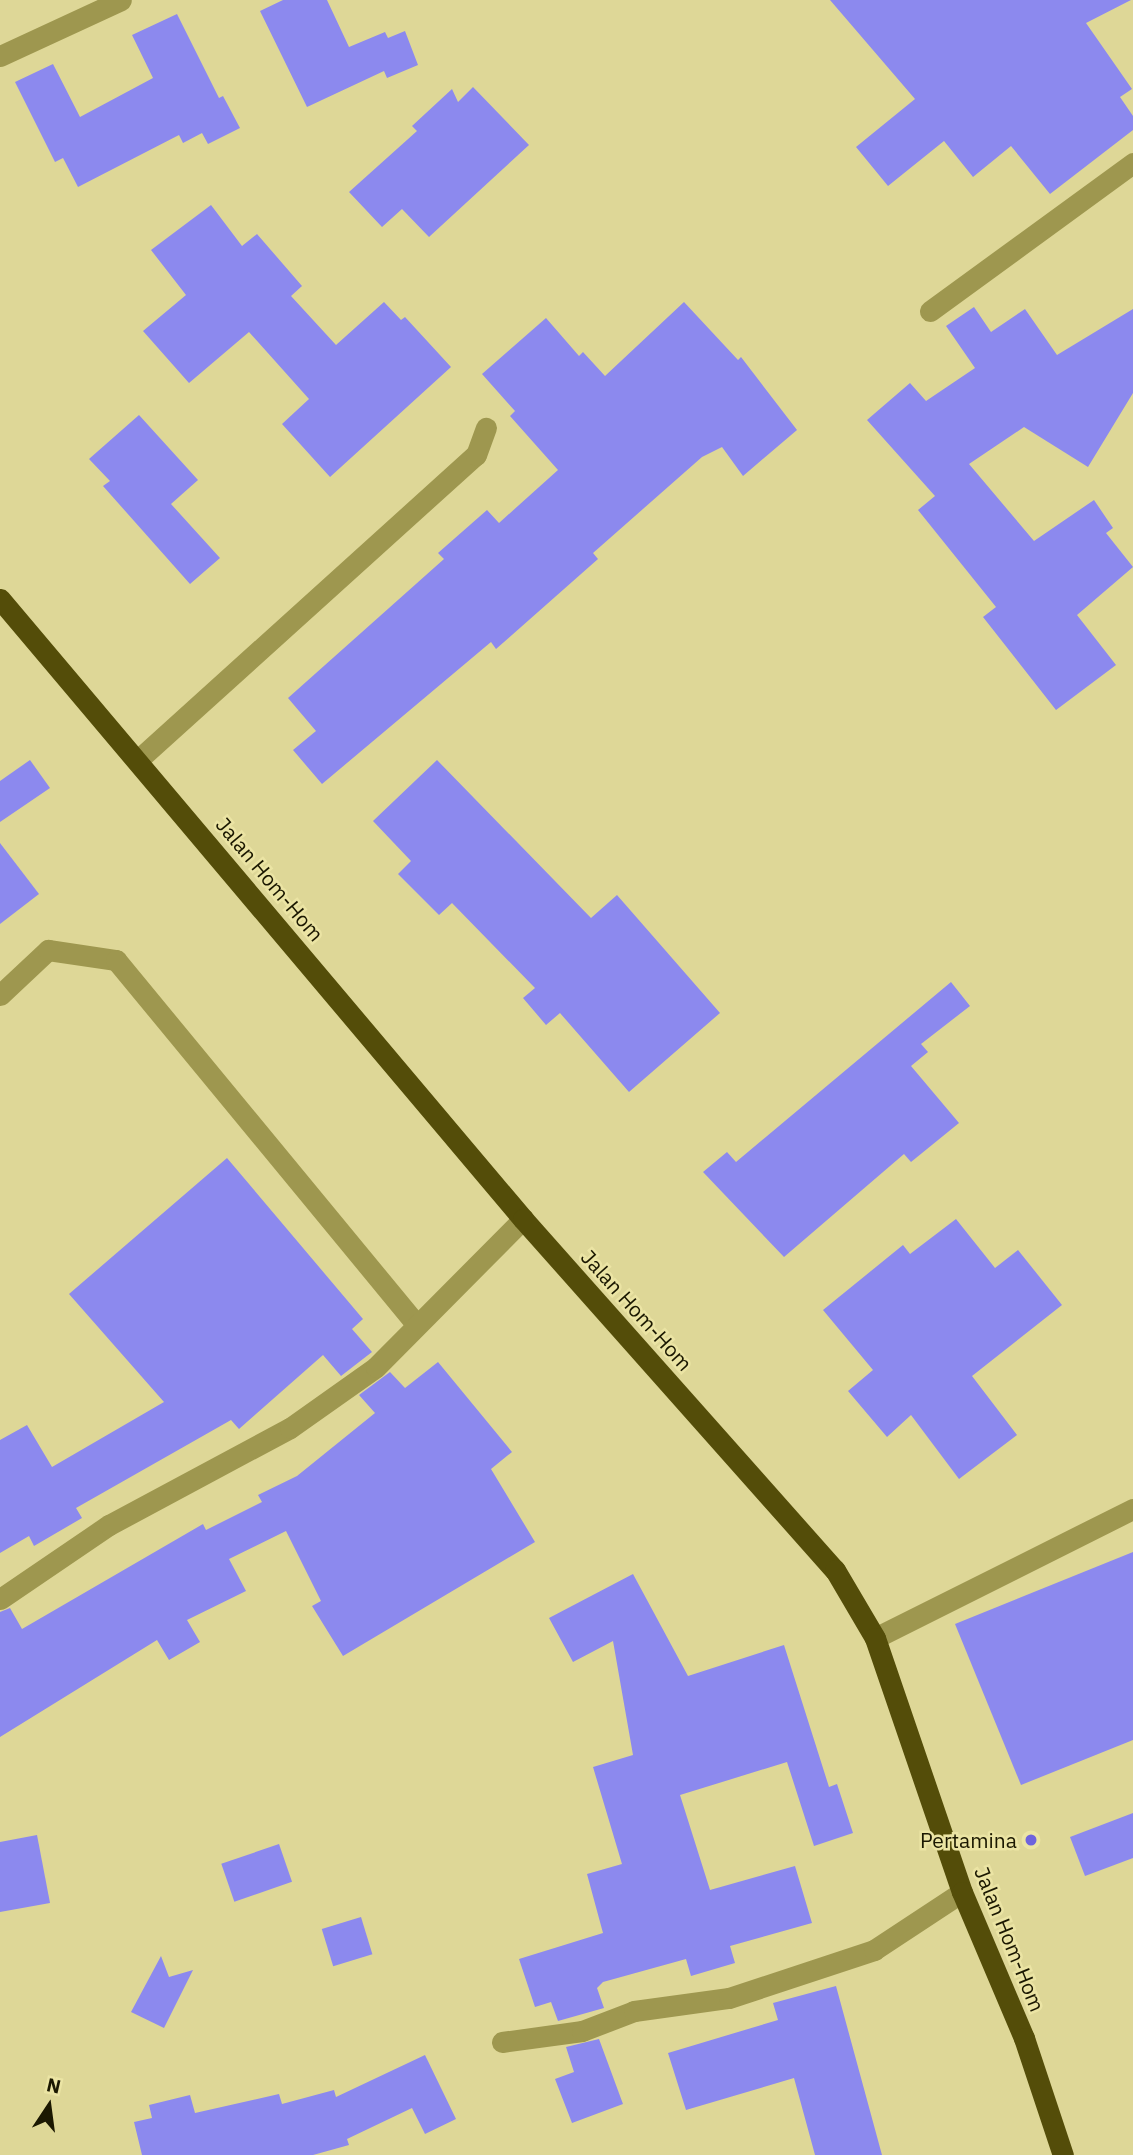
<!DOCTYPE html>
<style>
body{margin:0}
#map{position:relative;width:1133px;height:2155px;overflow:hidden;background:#ded797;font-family:"IBM Plex Sans",sans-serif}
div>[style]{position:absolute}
.building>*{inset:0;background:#8c89ee;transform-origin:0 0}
.street>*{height:21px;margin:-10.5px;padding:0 10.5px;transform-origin:10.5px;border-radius:10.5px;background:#9e974f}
.highway>*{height:21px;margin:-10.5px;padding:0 10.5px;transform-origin:10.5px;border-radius:10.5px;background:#544d09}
.dots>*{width:19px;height:19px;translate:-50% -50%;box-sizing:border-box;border:4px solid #ebe4a4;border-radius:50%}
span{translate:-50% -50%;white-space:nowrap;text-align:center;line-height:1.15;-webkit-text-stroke:5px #ebe4a4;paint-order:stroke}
.street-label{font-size:21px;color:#1b1801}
.poi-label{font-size:21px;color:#1b1801}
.right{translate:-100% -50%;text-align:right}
.north{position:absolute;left:14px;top:2071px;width:70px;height:70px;-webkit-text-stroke:5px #ebe4a4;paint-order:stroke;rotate:13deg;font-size:19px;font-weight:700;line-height:28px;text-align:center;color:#1b1801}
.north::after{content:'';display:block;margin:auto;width:24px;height:32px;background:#1b1801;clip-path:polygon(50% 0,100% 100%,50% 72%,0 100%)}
</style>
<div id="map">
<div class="building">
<i style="clip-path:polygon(283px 0,327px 0,349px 47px,385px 32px,388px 38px,405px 31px,418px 65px,387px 78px,384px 71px,307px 107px,260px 11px)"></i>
<i style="clip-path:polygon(830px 0,1131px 0,1086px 23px,1132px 89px,1120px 97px,1133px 116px,1133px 130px,1050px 194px,1011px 146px,973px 177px,944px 141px,888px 186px,856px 147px,915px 99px)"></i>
<i style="clip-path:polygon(177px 14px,219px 98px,223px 96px,240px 128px,208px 144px,202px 133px,183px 143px,179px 135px,78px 187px,63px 158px,55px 162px,15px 82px,53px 64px,80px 117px,153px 78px,132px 35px)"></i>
<i style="clip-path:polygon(473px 87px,529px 145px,429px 237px,402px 209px,382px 227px,349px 192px,417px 131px,412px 126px,452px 89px,458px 102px)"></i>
<i style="clip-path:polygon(211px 205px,242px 246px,257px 234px,302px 286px,291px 296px,336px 345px,384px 302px,401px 320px,405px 317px,451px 367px,330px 477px,282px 424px,309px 399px,249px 332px,189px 383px,143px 331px,186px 295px,151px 250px)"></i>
<i style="clip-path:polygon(684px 302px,738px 360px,741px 357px,797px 430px,743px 476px,722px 447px,702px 457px,593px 553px,598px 559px,496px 649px,491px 642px,322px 784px,293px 750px,316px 731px,288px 698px,444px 559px,438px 553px,487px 510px,499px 523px,558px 470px,510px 416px,515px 411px,482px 374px,546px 318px,579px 356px,583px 352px,605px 376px)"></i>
<i style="clip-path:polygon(974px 307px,991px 332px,1025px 309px,1057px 355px,1133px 309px,1133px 393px,1088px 467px,1024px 427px,969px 464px,1034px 541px,1094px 500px,1113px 528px,1106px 533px,1133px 567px,1077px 615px,1116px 665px,1056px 710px,983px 617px,996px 607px,918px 510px,935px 496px,867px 420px,910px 383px,926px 401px,975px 368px,946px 326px)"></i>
<i style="clip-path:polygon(139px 415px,198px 480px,171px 504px,220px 558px,190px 584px,103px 486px,110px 481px,89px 459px)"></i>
<i style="clip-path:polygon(30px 760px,50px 788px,0 822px,0 781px)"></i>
<i style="clip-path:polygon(437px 760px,591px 918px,617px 895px,720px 1013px,629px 1092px,560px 1013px,546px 1025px,523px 998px,535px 988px,452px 903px,439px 915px,398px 874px,411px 861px,373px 821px)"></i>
<i style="clip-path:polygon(0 843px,39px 894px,0 924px)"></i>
<i style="clip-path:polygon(951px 982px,970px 1006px,921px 1044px,928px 1052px,911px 1066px,959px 1123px,911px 1162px,904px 1154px,784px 1257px,703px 1172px,727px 1152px,736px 1162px)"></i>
<i style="clip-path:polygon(227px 1158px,363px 1319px,352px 1329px,372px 1352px,341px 1376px,323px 1355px,239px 1429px,231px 1420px,76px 1508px,82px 1518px,34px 1546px,29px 1536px,0 1553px,0 1440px,27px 1425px,52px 1467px,164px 1402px,69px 1294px)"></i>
<i style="clip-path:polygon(956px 1219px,995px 1268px,1018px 1250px,1062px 1305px,972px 1376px,1017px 1435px,959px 1479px,911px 1415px,887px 1437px,848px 1391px,873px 1370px,823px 1310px,903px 1245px,910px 1254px)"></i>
<i style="clip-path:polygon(438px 1362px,512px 1452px,491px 1469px,535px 1542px,343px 1656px,312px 1606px,321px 1601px,286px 1531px,229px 1559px,246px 1591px,187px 1620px,200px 1642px,169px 1660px,157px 1640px,0 1737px,0 1612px,10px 1608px,22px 1629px,203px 1524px,206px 1530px,262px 1502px,258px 1495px,297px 1476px,375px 1413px,359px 1395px,390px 1372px,405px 1388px)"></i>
<i style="clip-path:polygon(1133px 1552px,1133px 1740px,1021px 1785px,955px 1624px)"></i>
<i style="clip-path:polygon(633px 1574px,688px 1676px,784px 1645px,829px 1787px,837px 1784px,853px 1833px,814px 1846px,787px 1762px,680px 1795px,710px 1890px,795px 1866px,812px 1923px,730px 1946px,735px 1963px,691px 1976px,686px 1959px,603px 1982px,597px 1988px,604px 2008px,558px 2021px,551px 2002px,535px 2007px,519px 1959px,603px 1933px,587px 1874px,622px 1864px,593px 1767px,633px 1755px,613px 1641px,573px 1662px,549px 1618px)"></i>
<i style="clip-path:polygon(1133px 1813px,1133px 1858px,1085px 1876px,1070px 1837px)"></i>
<i style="clip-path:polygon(37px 1835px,50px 1903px,0 1912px,0 1842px)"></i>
<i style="left:279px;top:1844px;width:40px;height:61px;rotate:71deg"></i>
<i style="left:361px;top:1917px;width:39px;height:41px;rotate:73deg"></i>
<i style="clip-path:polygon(161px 1956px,169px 1977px,193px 1970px,164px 2028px,131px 2012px)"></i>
<i style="clip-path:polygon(836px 1986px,882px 2155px,815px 2155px,794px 2078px,686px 2110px,668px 2053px,778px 2020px,773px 2003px)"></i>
<i style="clip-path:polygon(599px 2039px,623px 2104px,572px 2123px,555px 2079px,574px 2072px,566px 2047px)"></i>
<i style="clip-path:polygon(425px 2055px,456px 2119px,425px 2134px,412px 2108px,347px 2139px,349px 2145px,313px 2155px,142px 2155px,134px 2122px,152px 2118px,149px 2105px,190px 2095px,195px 2113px,279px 2094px,282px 2104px,334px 2090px,336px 2097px)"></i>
</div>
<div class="street">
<i style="left:0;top:56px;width:133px;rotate:-24.8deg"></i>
<i style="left:930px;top:311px;width:251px;rotate:-36.1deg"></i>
<i style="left:139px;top:759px;width:454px;rotate:-42.1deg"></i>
<i style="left:476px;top:455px;width:29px;rotate:-70deg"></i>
<i style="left:0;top:995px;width:66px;rotate:-43.2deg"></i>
<i style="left:48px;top:950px;width:69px;rotate:8.4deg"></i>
<i style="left:116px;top:960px;width:473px;rotate:50.5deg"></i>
<i style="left:0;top:1599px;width:132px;rotate:-34.2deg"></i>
<i style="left:109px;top:1525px;width:205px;rotate:-28.2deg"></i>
<i style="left:290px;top:1428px;width:105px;rotate:-35.3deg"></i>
<i style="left:376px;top:1367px;width:209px;rotate:-45.2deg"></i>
<i style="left:875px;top:1638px;width:288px;rotate:-26.6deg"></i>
<i style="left:502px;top:2042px;width:81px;rotate:-7.8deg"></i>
<i style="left:582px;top:2031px;width:56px;rotate:-21deg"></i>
<i style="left:634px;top:2011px;width:96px;rotate:-7.8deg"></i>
<i style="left:729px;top:1998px;width:153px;rotate:-18.3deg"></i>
<i style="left:874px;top:1950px;width:105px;rotate:-33.4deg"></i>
</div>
<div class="highway">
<i style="left:0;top:599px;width:811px;rotate:49.85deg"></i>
<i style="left:523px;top:1219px;width:470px;rotate:48.4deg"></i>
<i style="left:835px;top:1570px;width:79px;rotate:59.5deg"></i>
<i style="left:875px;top:1638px;width:268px;rotate:71.1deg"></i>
<i style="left:962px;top:1892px;width:159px;rotate:67deg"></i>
<i style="left:1024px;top:2038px;width:123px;rotate:71.6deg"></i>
</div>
<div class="dots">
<i style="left:1031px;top:1840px;background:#6e63dd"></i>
</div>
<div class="street-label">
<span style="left:270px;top:879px;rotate:50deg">Jalan Hom-Hom</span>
<span style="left:637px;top:1310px;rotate:48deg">Jalan Hom-Hom</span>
<span style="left:1010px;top:1939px;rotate:68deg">Jalan Hom-Hom</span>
</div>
<div class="poi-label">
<span class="right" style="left:1017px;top:1840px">Pertamina</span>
</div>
<div class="north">N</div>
</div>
